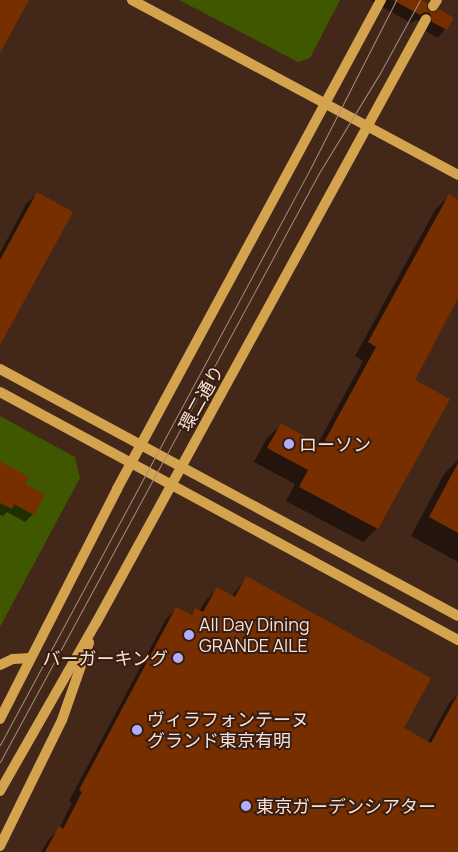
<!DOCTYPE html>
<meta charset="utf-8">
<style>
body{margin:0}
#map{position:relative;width:458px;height:852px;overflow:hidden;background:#432719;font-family:Manrope,"Noto Sans JP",sans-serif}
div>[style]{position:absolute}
.green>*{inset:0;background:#3f5800}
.shadow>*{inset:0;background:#0007}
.building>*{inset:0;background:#772f00}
.secondary>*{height:10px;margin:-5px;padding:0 5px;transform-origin:5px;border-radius:5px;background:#d4a34e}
.tram>*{height:1px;margin:-0.5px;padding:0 0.5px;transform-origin:0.5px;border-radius:0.5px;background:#a38c81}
.dots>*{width:14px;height:14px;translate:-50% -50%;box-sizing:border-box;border:2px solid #391d10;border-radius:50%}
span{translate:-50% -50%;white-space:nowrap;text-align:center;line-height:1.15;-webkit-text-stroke:4px #391d10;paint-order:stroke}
.street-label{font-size:18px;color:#f4e1d8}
.poi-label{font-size:18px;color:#f4e1d8}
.left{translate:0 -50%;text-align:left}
.right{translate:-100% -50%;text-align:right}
</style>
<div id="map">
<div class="green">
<i style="clip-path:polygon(179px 0,340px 0,310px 58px,298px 62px)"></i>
<i style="clip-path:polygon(0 416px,75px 457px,80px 478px,0 627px)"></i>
</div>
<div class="shadow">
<i style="clip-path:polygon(370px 0,419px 0,429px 13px,453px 18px,438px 38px,424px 30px,421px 21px,416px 20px,411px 23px)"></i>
<i style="clip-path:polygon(37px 194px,0 342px,0 253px,26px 204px)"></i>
<i style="clip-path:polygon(449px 196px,458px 201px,458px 295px,413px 380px,377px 528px,363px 542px,286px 501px,295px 484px,254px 462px,267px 438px,281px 425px,317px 445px,363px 361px,355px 356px,435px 210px)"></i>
<i style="clip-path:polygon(458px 460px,458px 562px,411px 536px,444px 474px)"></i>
<i style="clip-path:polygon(0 463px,33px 514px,25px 522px,7px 512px,3px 516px,0 515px)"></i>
<i style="clip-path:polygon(246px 578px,402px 728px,428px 742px,449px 703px,458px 694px,458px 852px,41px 852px,49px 839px,59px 829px,72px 803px,69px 801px,166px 619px,177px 608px,190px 616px,195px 610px,199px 612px,206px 600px,217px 589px,231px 597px)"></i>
</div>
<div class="building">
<i style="clip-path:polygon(0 0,29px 0,0 53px)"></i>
<i style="clip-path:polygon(393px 0,422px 0,427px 3px,427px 9px,430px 12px,436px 12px,439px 9px,454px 18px,447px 30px,432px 22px,430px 13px,425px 12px,420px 15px)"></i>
<i style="clip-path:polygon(37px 192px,73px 212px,0 345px,0 260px)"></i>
<i style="clip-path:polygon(449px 194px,458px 200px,458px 298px,415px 380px,450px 399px,378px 529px,299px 487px,308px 470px,267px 448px,281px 423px,322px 446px,376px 347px,368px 342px)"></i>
<i style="clip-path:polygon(0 461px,29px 477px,25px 484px,45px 495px,34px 515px,14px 504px,12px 509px,0 503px)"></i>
<i style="clip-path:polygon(458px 463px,458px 533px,429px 517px)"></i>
<i style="clip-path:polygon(246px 576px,431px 678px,404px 728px,431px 743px,458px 694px,458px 852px,45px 852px,59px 826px,63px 829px,82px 792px,79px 790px,176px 607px,192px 615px,195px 608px,203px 612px,217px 587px,235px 597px)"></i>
</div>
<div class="secondary">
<i style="left:132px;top:0;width:370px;rotate:28.2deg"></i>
<i style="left:433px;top:6px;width:7px;rotate:-56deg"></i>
<i style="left:0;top:369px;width:520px;rotate:28.34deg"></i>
<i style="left:0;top:392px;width:521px;rotate:28.43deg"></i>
<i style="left:0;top:665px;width:14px;rotate:-25deg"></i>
<i style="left:13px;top:659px;width:17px;rotate:-3deg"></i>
<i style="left:0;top:719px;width:258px;rotate:-63deg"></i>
<i style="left:117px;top:489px;width:556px;rotate:-61.64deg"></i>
<i style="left:0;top:791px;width:193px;rotate:-60.3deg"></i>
<i style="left:96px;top:623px;width:688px;rotate:-61.35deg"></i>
<i style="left:0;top:846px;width:140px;rotate:-63.8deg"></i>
<i style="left:62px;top:720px;width:82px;rotate:-70.7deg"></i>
</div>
<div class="tram">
<i style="left:0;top:745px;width:654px;rotate:-61.71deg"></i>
<i style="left:310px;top:169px;width:190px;rotate:-63deg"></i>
<i style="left:0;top:762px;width:670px;rotate:-61.56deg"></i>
<i style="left:319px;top:173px;width:117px;rotate:-58.6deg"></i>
<i style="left:380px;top:73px;width:83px;rotate:-61.3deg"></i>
</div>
<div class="dots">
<i style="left:289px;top:444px;background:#b0aefa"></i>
<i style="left:189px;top:635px;background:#b0aefa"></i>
<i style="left:178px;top:658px;background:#b0aefa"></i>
<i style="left:137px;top:730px;background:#b0aefa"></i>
<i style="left:246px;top:806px;background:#b0aefa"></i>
</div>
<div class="street-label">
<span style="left:201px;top:398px;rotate:-61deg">環二通り</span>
</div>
<div class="poi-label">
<span class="left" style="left:299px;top:444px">ローソン</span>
<span class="left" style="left:199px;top:635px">All Day Dining<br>GRANDE AILE</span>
<span class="right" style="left:168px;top:658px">バーガーキング</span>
<span class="left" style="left:147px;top:730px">ヴィラフォンテーヌ<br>グランド東京有明</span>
<span class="left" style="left:256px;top:806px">東京ガーデンシアター</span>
</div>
</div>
